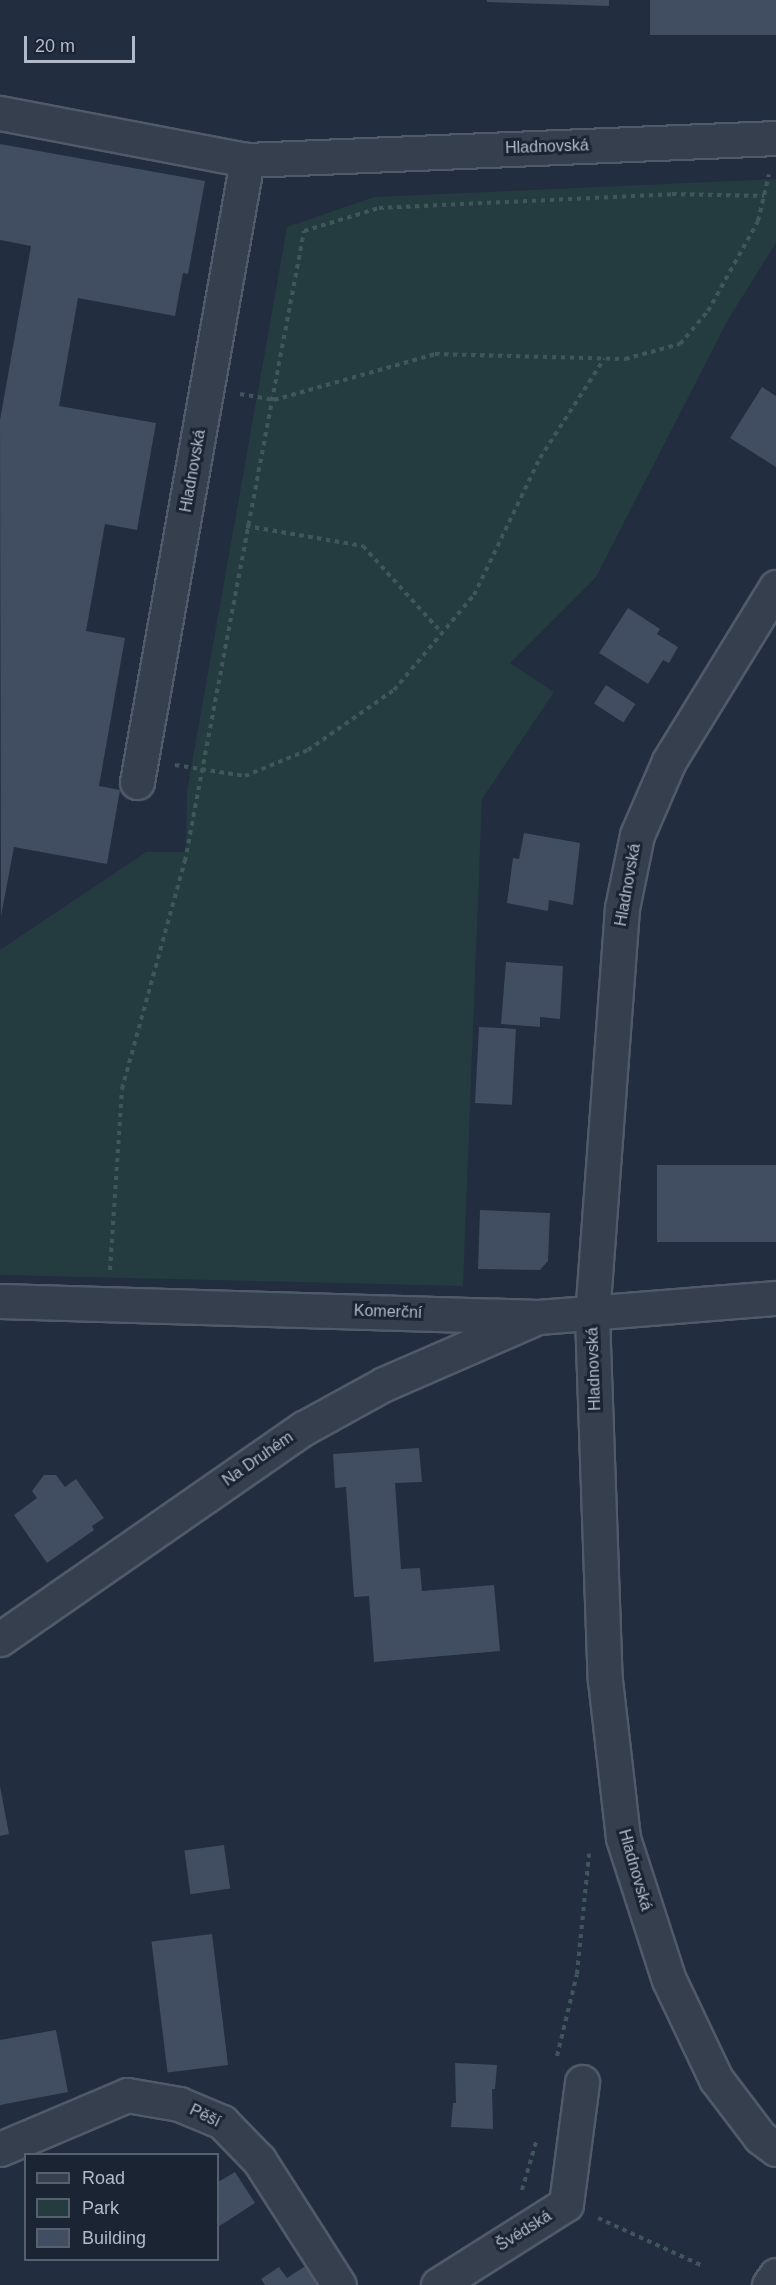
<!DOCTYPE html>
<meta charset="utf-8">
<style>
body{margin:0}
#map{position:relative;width:776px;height:2285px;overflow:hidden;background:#222d3f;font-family:Helvetica,sans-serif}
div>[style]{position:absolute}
.green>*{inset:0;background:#243b3f}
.building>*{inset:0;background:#414d61;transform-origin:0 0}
.path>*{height:4px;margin-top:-2px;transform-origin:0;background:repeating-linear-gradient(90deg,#3f575a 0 4.5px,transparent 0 9px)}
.roads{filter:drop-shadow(2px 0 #515a69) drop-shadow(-2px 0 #515a69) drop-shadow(0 2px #515a69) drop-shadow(0 -2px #515a69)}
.minor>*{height:33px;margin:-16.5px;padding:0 16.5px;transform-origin:16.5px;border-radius:16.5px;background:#363f4e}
span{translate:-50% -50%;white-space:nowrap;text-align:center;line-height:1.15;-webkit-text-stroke:6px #1b2433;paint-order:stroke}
.street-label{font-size:16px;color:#b2baca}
.legend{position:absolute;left:24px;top:2153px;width:195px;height:108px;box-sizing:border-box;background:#1b2433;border:2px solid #57606f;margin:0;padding:8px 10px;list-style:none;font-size:18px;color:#b2baca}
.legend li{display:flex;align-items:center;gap:12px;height:30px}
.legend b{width:30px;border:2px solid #57606f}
.scale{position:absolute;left:24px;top:36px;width:111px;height:27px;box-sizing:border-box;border:3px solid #b2baca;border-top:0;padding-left:8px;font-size:18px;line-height:21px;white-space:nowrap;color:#b2baca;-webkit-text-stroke:4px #1b2433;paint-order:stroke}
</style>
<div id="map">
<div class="green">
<i style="clip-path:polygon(776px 179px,776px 243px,729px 318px,596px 577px,510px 663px,554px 692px,482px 799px,463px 1286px,0 1275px,0 950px,146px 852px,186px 852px,187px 791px,287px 227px,374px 197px)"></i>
</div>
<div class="building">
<i style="clip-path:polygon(487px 0,609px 0,609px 6px,487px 2px)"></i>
<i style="left:650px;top:0;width:126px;height:35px"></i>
<i style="clip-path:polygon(0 144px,205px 181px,188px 274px,183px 273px,175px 316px,78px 298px,59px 406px,156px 423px,137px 530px,105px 524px,86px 631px,125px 638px,99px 786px,120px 790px,107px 864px,14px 847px,1px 916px,0 420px,31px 246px,0 240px)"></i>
<i style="clip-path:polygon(762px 387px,776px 396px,776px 467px,730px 438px)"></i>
<i style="clip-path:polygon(628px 608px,660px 629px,657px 634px,678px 647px,669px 663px,663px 660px,648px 684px,599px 653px)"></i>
<i style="left:606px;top:685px;width:35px;height:22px;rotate:33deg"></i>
<i style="clip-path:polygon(524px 833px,580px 843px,573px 905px,549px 900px,548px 911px,507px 903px,513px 858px,519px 859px)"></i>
<i style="clip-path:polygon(506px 962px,563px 966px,560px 1019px,540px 1017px,540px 1027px,501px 1024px)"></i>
<i style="left:479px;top:1027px;width:37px;height:76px;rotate:3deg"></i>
<i style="left:776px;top:1165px;width:77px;height:119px;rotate:90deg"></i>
<i style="clip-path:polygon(480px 1210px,550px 1213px,548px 1261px,540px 1270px,478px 1269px)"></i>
<i style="clip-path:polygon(419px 1448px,422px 1482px,395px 1483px,401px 1569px,420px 1568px,422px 1591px,494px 1585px,500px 1651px,374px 1662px,369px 1596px,354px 1597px,346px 1487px,335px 1488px,333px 1454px)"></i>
<i style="clip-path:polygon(44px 1475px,56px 1475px,65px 1487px,76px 1479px,104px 1518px,92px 1526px,94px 1530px,47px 1563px,14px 1515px,37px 1498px,32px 1491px)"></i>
<i style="clip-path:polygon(0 1786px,9px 1834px,0 1836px)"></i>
<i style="left:224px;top:1845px;width:44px;height:40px;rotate:82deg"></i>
<i style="left:212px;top:1934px;width:132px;height:61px;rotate:83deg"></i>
<i style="clip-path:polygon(56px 2030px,68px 2092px,0 2105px,0 2040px)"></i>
<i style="clip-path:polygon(455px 2063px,497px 2065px,495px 2089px,492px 2089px,493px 2129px,451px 2127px,453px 2103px,456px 2103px)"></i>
<i style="clip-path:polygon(235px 2172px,255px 2203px,218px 2227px,218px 2182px)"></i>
<i style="clip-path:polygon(313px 2261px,328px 2285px,265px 2285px,261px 2279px,279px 2267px,287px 2278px)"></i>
</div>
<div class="path">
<i style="left:240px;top:394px;width:35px;rotate:10deg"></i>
<i style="left:274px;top:400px;width:167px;rotate:-15.9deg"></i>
<i style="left:435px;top:354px;width:190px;rotate:1.5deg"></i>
<i style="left:625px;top:359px;width:57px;rotate:-15.3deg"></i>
<i style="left:680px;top:344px;width:43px;rotate:-49.7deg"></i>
<i style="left:708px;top:311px;width:103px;rotate:-60.9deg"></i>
<i style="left:758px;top:221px;width:48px;rotate:-76.8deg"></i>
<i style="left:246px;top:526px;width:119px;rotate:9.7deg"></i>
<i style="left:363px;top:546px;width:118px;rotate:47.8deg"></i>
<i style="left:175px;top:765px;width:71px;rotate:8.9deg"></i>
<i style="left:245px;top:776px;width:68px;rotate:-22.4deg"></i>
<i style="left:308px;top:750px;width:105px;rotate:-34.9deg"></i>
<i style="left:394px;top:690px;width:124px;rotate:-49.9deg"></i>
<i style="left:474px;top:595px;width:152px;rotate:-64.3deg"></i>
<i style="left:540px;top:458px;width:118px;rotate:-57.1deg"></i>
<i style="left:110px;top:1270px;width:181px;rotate:-86.2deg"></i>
<i style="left:122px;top:1089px;width:237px;rotate:-74.6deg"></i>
<i style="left:185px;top:861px;width:641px;rotate:-79.3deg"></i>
<i style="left:304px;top:231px;width:78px;rotate:-17deg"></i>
<i style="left:379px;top:208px;width:293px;rotate:-2.7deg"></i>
<i style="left:672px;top:194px;width:92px;rotate:1.2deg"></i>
<i style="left:557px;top:2056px;width:84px;rotate:-76.3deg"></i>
<i style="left:577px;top:1974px;width:121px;rotate:-84.3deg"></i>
<i style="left:522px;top:2190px;width:50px;rotate:-73.7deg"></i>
<i style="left:598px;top:2218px;width:115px;rotate:24.6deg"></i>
</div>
<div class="roads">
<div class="minor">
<i style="left:0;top:113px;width:251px;rotate:10.8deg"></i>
<i style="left:247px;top:160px;width:529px;rotate:-2.38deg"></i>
<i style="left:776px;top:587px;width:204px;rotate:121.6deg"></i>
<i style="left:669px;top:761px;width:81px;rotate:113.4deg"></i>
<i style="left:637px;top:835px;width:75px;rotate:101.6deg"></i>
<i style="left:622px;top:908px;width:409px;rotate:94.2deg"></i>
<i style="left:592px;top:1316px;width:364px;rotate:88deg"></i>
<i style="left:605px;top:1680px;width:159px;rotate:83.5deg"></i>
<i style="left:623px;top:1838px;width:149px;rotate:72.1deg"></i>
<i style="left:669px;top:1980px;width:110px;rotate:64.6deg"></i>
<i style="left:716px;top:2079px;width:73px;rotate:52.8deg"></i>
<i style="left:760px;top:2137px;width:20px;rotate:37deg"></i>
<i style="left:137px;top:782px;width:632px;rotate:-79.97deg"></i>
<i style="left:0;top:1301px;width:538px;rotate:1.7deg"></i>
<i style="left:538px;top:1317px;width:239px;rotate:-4.6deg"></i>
<i style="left:0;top:1639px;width:370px;rotate:-34.8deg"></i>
<i style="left:304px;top:1428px;width:91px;rotate:-28.8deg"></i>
<i style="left:384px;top:1384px;width:160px;rotate:-23.5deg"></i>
<i style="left:0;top:2149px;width:138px;rotate:-23deg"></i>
<i style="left:127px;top:2095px;width:53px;rotate:9.8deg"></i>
<i style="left:179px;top:2104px;width:47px;rotate:22.7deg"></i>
<i style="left:222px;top:2122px;width:53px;rotate:45.8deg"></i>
<i style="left:259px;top:2160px;width:148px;rotate:57.4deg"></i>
<i style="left:438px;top:2285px;width:151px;rotate:-32.3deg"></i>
<i style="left:566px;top:2204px;width:123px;rotate:-82.5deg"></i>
<i style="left:769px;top:2285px;width:12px;rotate:-55deg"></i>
</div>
</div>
<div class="street-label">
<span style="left:547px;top:147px;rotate:-2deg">Hladnovská</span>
<span style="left:193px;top:471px;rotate:-80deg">Hladnovská</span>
<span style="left:628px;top:885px;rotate:-80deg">Hladnovská</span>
<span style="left:388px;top:1312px;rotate:2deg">Komerční</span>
<span style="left:594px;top:1369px;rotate:-92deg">Hladnovská</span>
<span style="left:258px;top:1459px;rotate:-35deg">Na Druhém</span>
<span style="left:635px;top:1870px;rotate:74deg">Hladnovská</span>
<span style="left:205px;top:2116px;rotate:26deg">Pěší</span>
<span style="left:524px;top:2231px;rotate:-32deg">Švédská</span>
</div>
<ul class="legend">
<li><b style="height:8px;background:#363f4e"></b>Road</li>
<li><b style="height:16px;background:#243b3f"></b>Park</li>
<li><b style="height:16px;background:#414d61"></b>Building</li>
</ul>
<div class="scale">20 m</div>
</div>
